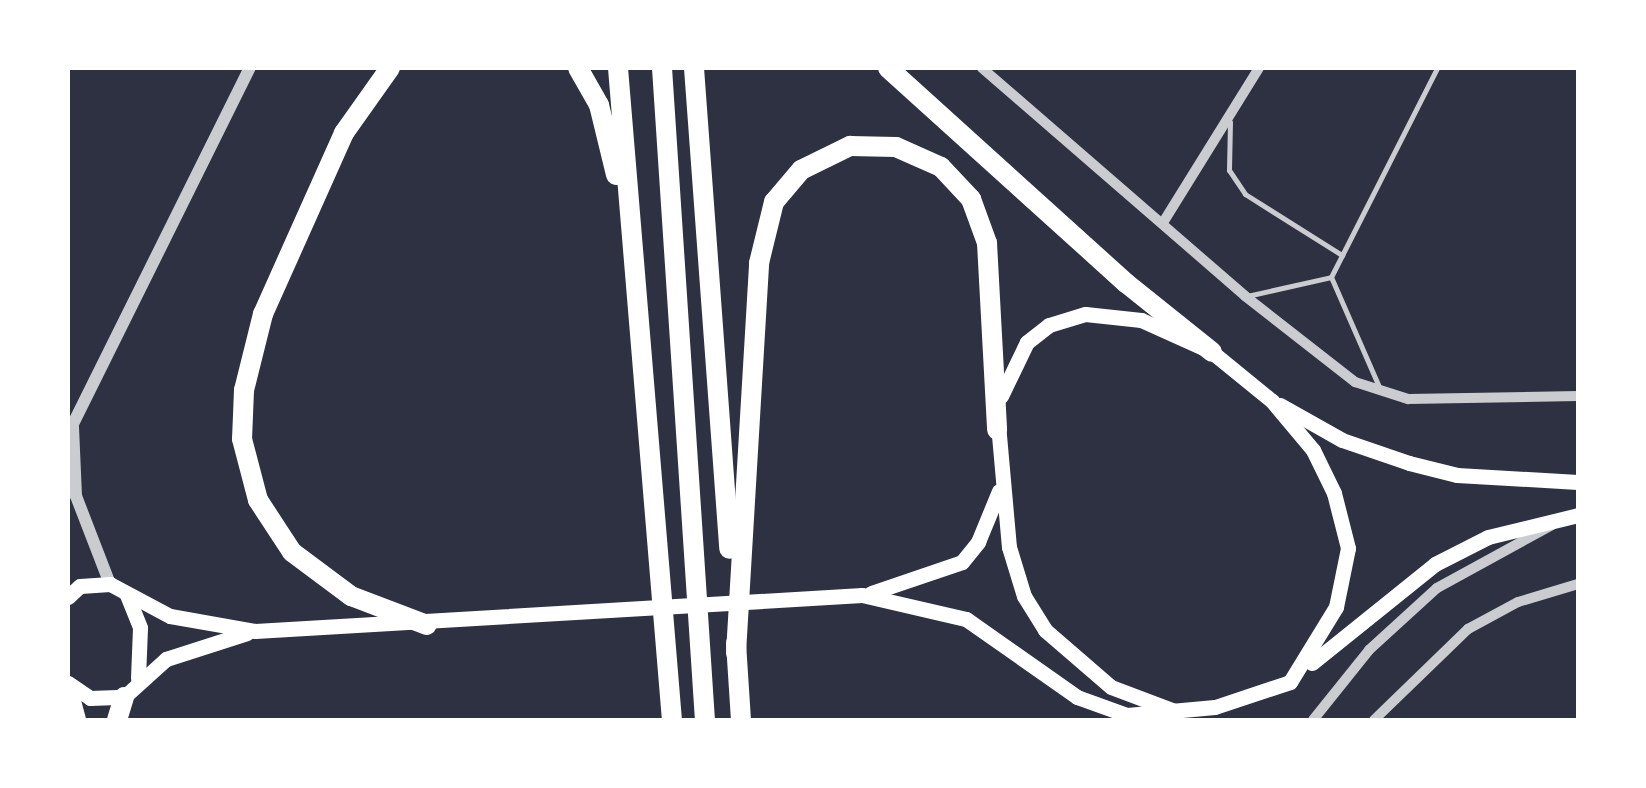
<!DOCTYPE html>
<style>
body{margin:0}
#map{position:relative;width:1646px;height:788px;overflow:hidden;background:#2d3142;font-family:Bitter,serif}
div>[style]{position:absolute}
.service>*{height:5px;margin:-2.5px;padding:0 2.5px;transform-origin:2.5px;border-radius:2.5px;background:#caccd0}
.minor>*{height:10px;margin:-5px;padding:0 5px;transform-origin:5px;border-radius:5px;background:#caccd0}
.tertiary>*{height:12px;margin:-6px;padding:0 6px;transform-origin:6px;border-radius:6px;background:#caccd0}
.primary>*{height:15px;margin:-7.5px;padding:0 7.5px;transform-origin:7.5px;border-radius:7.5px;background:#fff}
.motorway>*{height:20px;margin:-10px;padding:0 10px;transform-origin:10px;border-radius:10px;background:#fff}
span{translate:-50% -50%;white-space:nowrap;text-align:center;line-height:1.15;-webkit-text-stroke:9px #fff;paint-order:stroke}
.frame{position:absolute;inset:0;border:70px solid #fff;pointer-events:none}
</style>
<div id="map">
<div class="service">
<i style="left:1230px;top:122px;width:48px;rotate:91.2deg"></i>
<i style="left:1229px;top:170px;width:29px;rotate:56deg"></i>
<i style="left:1245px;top:194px;width:115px;rotate:32.2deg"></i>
<i style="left:1247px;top:296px;width:86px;rotate:-12.7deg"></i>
<i style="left:1380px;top:389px;width:122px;rotate:-113.6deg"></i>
<i style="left:1331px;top:277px;width:234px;rotate:-63.1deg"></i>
</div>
<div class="minor">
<i style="left:982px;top:68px;width:348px;rotate:40.9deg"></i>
<i style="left:1245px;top:296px;width:140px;rotate:38deg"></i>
<i style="left:1355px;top:382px;width:56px;rotate:17.8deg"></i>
<i style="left:1408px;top:399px;width:170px;rotate:-1deg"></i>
<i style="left:1164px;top:221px;width:180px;rotate:-58.2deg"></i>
<i style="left:1313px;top:720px;width:90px;rotate:-51.3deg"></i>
<i style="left:1369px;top:650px;width:92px;rotate:-42.4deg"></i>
<i style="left:1437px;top:588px;width:131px;rotate:-28.7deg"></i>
<i style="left:1374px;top:720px;width:131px;rotate:-44.1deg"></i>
<i style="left:1468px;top:629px;width:57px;rotate:-28.4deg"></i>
<i style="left:1518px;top:602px;width:63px;rotate:-16.7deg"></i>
</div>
<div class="tertiary">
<i style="left:73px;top:427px;width:69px;rotate:87.5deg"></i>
<i style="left:76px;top:496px;width:94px;rotate:68.9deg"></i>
<i style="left:68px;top:434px;width:409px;rotate:-63.6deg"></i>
</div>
<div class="primary">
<i style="left:1280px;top:405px;width:71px;rotate:29.4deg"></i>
<i style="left:1342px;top:440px;width:71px;rotate:18.9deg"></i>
<i style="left:1409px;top:463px;width:49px;rotate:14deg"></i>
<i style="left:1457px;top:475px;width:121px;rotate:3.3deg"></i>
<i style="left:998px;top:424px;width:123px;rotate:84.9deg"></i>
<i style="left:1009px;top:547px;width:51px;rotate:73deg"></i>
<i style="left:1024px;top:596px;width:40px;rotate:58deg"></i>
<i style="left:1045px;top:630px;width:87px;rotate:40.8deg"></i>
<i style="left:1111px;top:687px;width:68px;rotate:20.6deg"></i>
<i style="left:871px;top:593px;width:96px;rotate:-18.8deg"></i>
<i style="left:962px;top:562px;width:26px;rotate:-51deg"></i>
<i style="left:978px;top:542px;width:55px;rotate:-67.6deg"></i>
<i style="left:127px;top:595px;width:35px;rotate:68deg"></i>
<i style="left:140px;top:628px;width:50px;rotate:92.3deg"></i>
<i style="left:68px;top:597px;width:16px;rotate:-43deg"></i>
<i style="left:80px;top:586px;width:30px;rotate:-4deg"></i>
<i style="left:110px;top:584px;width:68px;rotate:28.1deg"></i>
<i style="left:170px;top:616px;width:86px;rotate:10deg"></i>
<i style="left:255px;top:631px;width:608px;rotate:-3.39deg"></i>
<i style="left:862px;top:595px;width:107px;rotate:13deg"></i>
<i style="left:966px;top:619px;width:136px;rotate:35.1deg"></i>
<i style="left:1077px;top:697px;width:53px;rotate:19.8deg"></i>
<i style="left:1127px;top:715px;width:88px;rotate:-5.2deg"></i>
<i style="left:1215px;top:707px;width:79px;rotate:-18.4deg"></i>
<i style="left:1290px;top:682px;width:88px;rotate:-58.5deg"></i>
<i style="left:1336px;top:607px;width:60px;rotate:-78.5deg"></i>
<i style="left:1348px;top:548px;width:57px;rotate:-104.3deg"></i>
<i style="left:1334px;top:493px;width:48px;rotate:-116deg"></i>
<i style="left:1313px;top:450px;width:64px;rotate:-129.9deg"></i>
<i style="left:1272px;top:401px;width:77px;rotate:-140.8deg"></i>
<i style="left:1212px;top:352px;width:78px;rotate:-155.7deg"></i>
<i style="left:1141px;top:320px;width:56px;rotate:-173.9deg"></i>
<i style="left:1085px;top:314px;width:38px;rotate:163deg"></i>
<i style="left:1049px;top:325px;width:28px;rotate:142deg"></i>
<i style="left:1027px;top:342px;width:60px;rotate:115.7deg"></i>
<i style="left:1312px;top:663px;width:158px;rotate:-38.8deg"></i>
<i style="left:1435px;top:564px;width:59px;rotate:-27deg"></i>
<i style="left:1488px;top:537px;width:93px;rotate:-13.7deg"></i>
<i style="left:68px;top:683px;width:27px;rotate:34deg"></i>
<i style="left:90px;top:698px;width:34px;rotate:-2deg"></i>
<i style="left:124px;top:697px;width:57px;rotate:-42.1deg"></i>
<i style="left:166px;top:659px;width:85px;rotate:-17.8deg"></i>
</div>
<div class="motorway">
<i style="left:390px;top:68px;width:80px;rotate:125.3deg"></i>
<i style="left:344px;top:133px;width:198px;rotate:114.1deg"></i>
<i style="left:263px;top:314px;width:78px;rotate:104deg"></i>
<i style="left:244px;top:390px;width:49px;rotate:92.3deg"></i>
<i style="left:242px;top:439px;width:63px;rotate:75.3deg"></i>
<i style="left:258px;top:500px;width:62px;rotate:56.8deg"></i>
<i style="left:292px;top:552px;width:74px;rotate:36.7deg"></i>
<i style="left:351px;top:596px;width:81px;rotate:20.9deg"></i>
<i style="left:578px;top:68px;width:43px;rotate:60.4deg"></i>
<i style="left:599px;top:105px;width:72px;rotate:76.3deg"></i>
<i style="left:618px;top:68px;width:654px;rotate:85.27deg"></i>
<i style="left:662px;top:68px;width:653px;rotate:86.23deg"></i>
<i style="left:694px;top:68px;width:482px;rotate:85.8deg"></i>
<i style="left:888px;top:68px;width:321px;rotate:42.1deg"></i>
<i style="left:1126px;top:283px;width:110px;rotate:38.7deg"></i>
<i style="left:736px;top:643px;width:77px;rotate:86.3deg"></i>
<i style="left:736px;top:653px;width:391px;rotate:-86.6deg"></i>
<i style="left:759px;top:263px;width:63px;rotate:-76.2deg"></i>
<i style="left:774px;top:202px;width:42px;rotate:-49.8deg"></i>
<i style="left:801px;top:170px;width:55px;rotate:-26.1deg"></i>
<i style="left:850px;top:146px;width:46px;rotate:1.2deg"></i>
<i style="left:896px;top:147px;width:49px;rotate:24deg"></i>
<i style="left:941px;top:167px;width:44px;rotate:46.8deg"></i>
<i style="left:971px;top:199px;width:47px;rotate:70deg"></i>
<i style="left:987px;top:243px;width:187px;rotate:86.9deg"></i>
<i style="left:68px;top:690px;width:31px;rotate:75deg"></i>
<i style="left:117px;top:720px;width:24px;rotate:-73deg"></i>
</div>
<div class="frame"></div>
</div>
